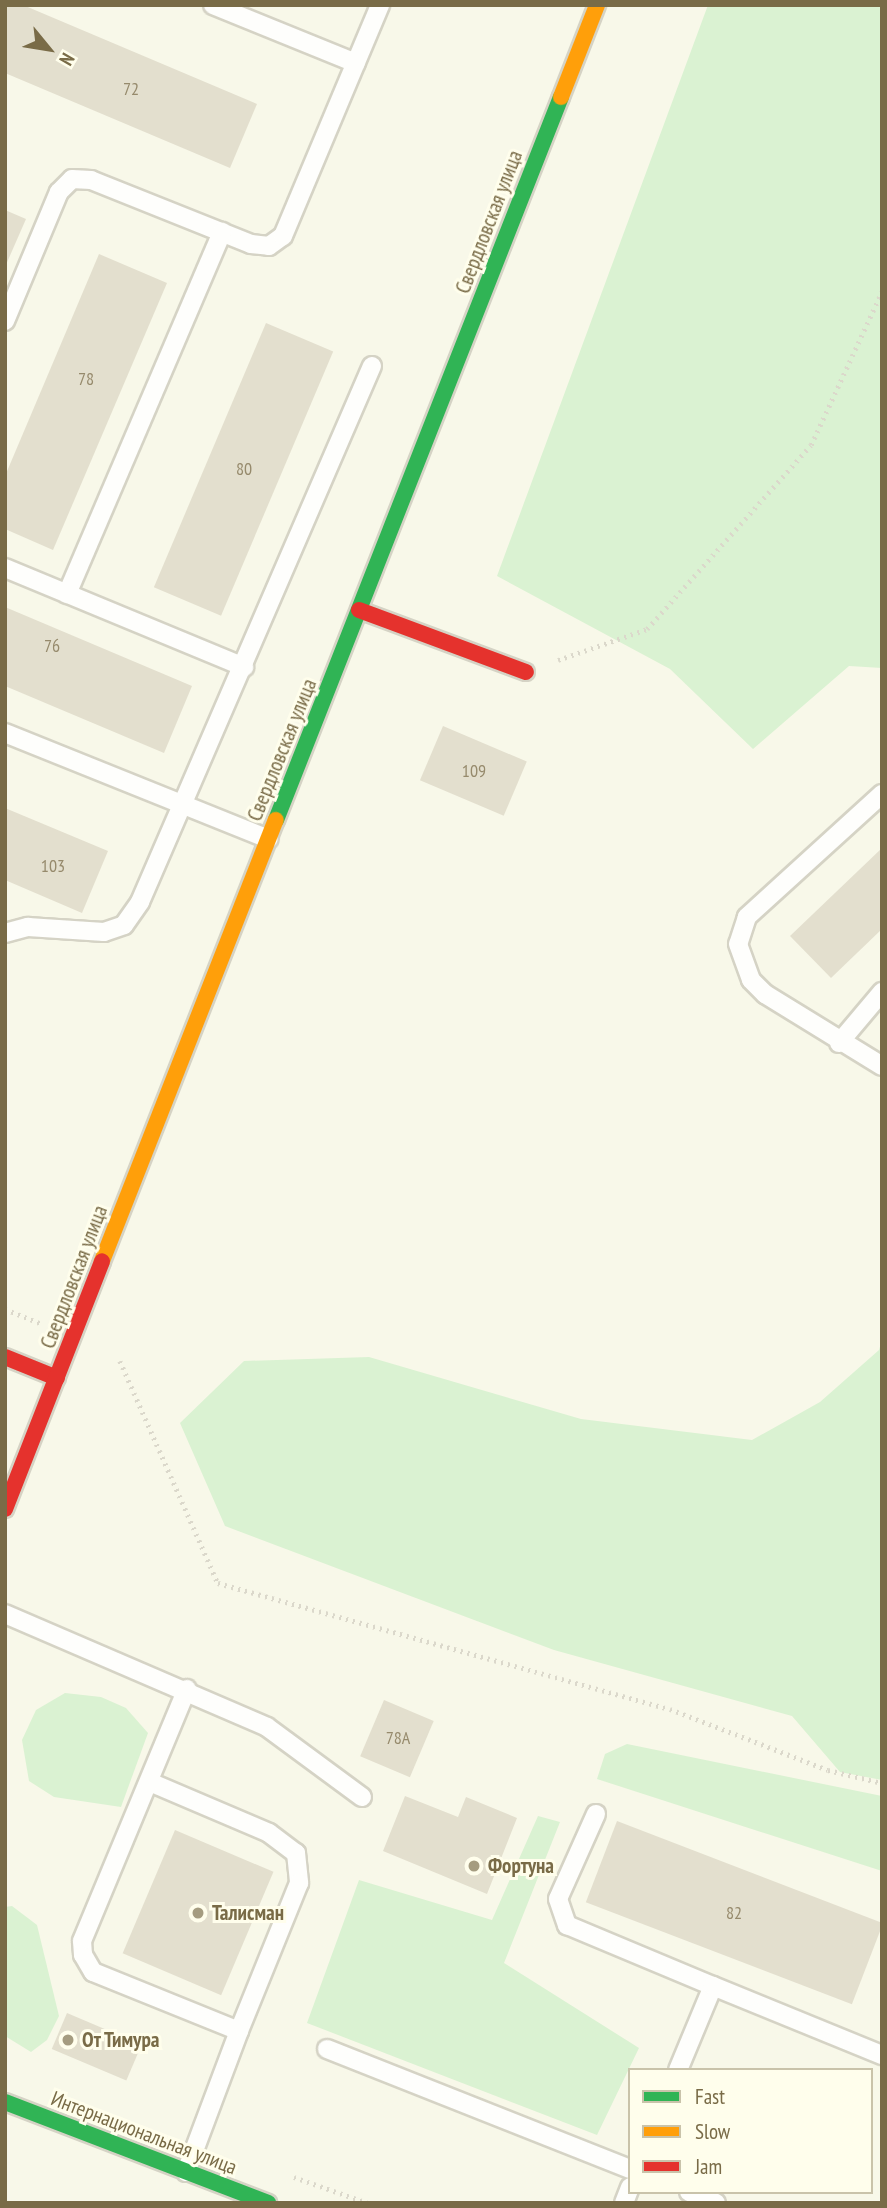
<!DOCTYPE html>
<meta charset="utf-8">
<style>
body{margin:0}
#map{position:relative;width:887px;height:2208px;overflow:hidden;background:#f8f8e9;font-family:"PT Sans Narrow",sans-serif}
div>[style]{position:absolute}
.green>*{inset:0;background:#daf2d2}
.building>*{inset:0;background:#e3dfce;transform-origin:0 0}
.path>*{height:4.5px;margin-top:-2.25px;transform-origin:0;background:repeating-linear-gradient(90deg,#dbd8cb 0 2px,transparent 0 7px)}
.roads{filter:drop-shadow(2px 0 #d5d3c5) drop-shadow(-2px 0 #d5d3c5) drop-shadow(0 2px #d5d3c5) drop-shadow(0 -2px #d5d3c5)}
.lane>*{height:18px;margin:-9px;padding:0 9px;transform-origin:9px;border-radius:9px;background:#fefefc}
.fast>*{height:16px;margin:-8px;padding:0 8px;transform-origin:8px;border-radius:8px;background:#30b455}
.slow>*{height:16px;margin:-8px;padding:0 8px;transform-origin:8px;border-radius:8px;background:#ff9f0a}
.jam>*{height:16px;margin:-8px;padding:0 8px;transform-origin:8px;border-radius:8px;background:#e5322d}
.dots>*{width:19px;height:19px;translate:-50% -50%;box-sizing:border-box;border:4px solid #fffeec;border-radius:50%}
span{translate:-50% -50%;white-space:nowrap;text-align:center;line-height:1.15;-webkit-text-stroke:6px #fffeec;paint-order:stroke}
.number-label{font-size:18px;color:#968a6c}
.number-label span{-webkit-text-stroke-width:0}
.street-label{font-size:21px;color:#796b47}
.poi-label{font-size:21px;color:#796b47;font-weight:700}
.left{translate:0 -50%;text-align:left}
.frame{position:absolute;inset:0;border:7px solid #796b47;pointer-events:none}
.legend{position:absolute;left:628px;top:2068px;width:245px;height:126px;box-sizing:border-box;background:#fffeec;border:2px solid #c9c3aa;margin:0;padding:9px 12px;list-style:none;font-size:21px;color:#796b47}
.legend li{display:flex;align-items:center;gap:14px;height:35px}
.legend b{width:35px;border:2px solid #c9c3aa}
.north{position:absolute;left:14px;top:14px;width:70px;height:70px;-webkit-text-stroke:5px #fffeec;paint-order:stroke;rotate:120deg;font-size:19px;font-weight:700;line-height:28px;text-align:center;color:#796b47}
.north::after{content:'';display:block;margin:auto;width:24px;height:32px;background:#796b47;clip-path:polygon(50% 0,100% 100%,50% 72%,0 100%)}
</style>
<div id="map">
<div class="green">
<i style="clip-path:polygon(708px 5px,882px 5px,882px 668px,849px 666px,753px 749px,670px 669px,497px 576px)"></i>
<i style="clip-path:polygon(882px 1340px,882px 1780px,840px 1772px,792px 1716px,554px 1650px,225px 1526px,180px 1423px,244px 1361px,369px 1357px,581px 1419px,752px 1440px,820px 1402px,879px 1350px)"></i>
<i style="clip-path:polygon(65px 1693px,101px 1697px,126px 1708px,148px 1733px,121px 1807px,54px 1797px,29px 1781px,22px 1740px,36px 1710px)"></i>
<i style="clip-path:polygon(627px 1744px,882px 1796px,882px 1871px,597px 1779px,605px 1754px)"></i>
<i style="clip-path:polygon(538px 1816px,560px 1822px,504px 1963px,639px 2048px,597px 2135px,307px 2023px,359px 1880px,492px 1920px)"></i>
<i style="clip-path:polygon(12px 1906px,37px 1925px,59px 2016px,47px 2040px,31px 2052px,5px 2036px,5px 1907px)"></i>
</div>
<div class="building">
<i style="clip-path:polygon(23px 5px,257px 104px,230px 168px,5px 73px,5px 7px)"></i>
<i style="clip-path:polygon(5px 210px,26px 219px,5px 267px)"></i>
<i style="clip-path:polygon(99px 254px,167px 283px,53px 550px,5px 529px,5px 476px)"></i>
<i style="left:266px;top:323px;width:73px;height:287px;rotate:23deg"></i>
<i style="clip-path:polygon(5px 607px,192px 686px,164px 753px,5px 686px)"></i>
<i style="left:443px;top:726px;width:91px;height:59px;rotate:23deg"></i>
<i style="clip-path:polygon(5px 808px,108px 851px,82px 913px,5px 880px)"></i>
<i style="clip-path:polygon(882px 848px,882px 929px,831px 978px,790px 936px)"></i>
<i style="left:384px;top:1700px;width:54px;height:61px;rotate:23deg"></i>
<i style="clip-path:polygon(405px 1796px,458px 1817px,466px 1797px,517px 1818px,487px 1894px,383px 1851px)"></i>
<i style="left:617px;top:1821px;width:285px;height:87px;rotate:21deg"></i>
<i style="left:175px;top:1830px;width:107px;height:134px;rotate:23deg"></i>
<i style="left:67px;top:2013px;width:81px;height:39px;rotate:23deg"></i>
</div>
<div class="path">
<i style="left:558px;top:660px;width:94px;rotate:-19.2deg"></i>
<i style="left:647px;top:629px;width:246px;rotate:-48.3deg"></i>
<i style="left:811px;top:445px;width:170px;rotate:-65.2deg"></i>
<i style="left:5px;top:1309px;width:38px;rotate:22deg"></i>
<i style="left:120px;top:1361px;width:243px;rotate:66.2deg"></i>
<i style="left:218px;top:1583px;width:469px;rotate:15.6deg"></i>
<i style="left:670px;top:1709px;width:169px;rotate:21.1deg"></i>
<i style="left:828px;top:1770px;width:56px;rotate:13.5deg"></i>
<i style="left:294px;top:2177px;width:78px;rotate:19.4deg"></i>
</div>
<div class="roads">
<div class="lane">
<i style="left:213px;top:5px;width:154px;rotate:22.1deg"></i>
<i style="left:5px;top:321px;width:140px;rotate:-67.3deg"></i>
<i style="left:59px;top:192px;width:18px;rotate:-45deg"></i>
<i style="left:72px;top:179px;width:19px;rotate:3deg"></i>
<i style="left:91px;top:180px;width:172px;rotate:21.8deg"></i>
<i style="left:251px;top:244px;width:18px;rotate:6deg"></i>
<i style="left:269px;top:246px;width:17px;rotate:-36deg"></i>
<i style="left:283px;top:236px;width:251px;rotate:-67.2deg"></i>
<i style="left:5px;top:568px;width:259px;rotate:22.5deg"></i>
<i style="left:67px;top:594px;width:394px;rotate:-66.8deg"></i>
<i style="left:5px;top:733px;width:284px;rotate:21.9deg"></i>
<i style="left:882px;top:794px;width:183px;rotate:137.7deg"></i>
<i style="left:747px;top:917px;width:28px;rotate:108deg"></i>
<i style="left:738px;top:944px;width:38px;rotate:70deg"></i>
<i style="left:751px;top:980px;width:20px;rotate:45deg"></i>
<i style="left:765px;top:994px;width:137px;rotate:31.6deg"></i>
<i style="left:5px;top:933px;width:24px;rotate:-15deg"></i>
<i style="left:28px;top:927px;width:76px;rotate:3.8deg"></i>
<i style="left:104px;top:932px;width:21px;rotate:-19deg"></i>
<i style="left:124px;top:925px;width:28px;rotate:-55deg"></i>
<i style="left:140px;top:902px;width:584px;rotate:-66.6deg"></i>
<i style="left:839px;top:1043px;width:67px;rotate:-49.9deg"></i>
<i style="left:5px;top:1614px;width:285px;rotate:23.3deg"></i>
<i style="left:267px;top:1727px;width:118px;rotate:36.4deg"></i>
<i style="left:152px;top:1783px;width:127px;rotate:23.1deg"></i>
<i style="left:269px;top:1833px;width:34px;rotate:37deg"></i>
<i style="left:296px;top:1853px;width:30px;rotate:84deg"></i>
<i style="left:299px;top:1883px;width:160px;rotate:112.1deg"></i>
<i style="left:239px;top:2031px;width:157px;rotate:-158deg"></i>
<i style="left:93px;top:1972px;width:20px;rotate:-120deg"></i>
<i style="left:83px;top:1955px;width:14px;rotate:-94deg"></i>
<i style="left:82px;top:1941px;width:273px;rotate:-67.4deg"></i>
<i style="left:596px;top:1814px;width:93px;rotate:114.1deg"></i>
<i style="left:558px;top:1899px;width:28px;rotate:71deg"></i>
<i style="left:567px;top:1925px;width:158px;rotate:22.7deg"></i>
<i style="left:713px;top:1986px;width:91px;rotate:112.6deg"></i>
<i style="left:713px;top:1986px;width:183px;rotate:22.2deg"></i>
<i style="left:327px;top:2049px;width:326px;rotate:21.6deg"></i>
<i style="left:186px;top:2172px;width:151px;rotate:-69.4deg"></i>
<i style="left:689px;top:2192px;width:29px;rotate:22deg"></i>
<i style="left:624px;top:2203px;width:17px;rotate:-69deg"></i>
</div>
<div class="fast">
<i style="left:276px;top:820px;width:777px;rotate:-68.49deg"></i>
<i style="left:5px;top:2102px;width:282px;rotate:21deg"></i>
</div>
<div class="slow">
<i style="left:561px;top:97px;width:99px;rotate:-68.6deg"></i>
<i style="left:102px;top:1261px;width:474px;rotate:-68.5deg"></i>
</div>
<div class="jam">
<i style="left:359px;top:610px;width:178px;rotate:20.4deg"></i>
<i style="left:5px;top:1357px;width:56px;rotate:22deg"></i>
<i style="left:5px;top:1509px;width:266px;rotate:-68.6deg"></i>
</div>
</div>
<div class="dots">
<i style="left:474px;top:1866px;background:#a59c80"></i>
<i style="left:198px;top:1913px;background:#a59c80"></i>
<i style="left:68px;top:2040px;background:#a59c80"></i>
</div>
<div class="number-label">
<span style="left:131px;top:89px">72</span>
<span style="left:86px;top:379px">78</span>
<span style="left:244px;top:469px">80</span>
<span style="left:52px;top:646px">76</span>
<span style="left:474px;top:771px">109</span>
<span style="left:53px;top:866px">103</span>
<span style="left:398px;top:1738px">78А</span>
<span style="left:734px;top:1913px">82</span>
</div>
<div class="street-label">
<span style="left:489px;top:222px;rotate:-69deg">Свердловская улица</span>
<span style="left:282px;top:750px;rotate:-68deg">Свердловская улица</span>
<span style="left:74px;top:1277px;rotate:-69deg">Свердловская улица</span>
<span style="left:144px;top:2133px;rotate:21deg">Интернациональная улица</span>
</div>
<div class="poi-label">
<span class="left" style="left:488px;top:1866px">Фортуна</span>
<span class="left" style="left:212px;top:1913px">Талисман</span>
<span class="left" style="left:82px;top:2040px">От Тимура</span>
</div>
<div class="frame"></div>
<ul class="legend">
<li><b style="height:9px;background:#30b455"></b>Fast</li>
<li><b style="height:9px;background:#ff9f0a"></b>Slow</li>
<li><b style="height:9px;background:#e5322d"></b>Jam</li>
</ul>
<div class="north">N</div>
</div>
